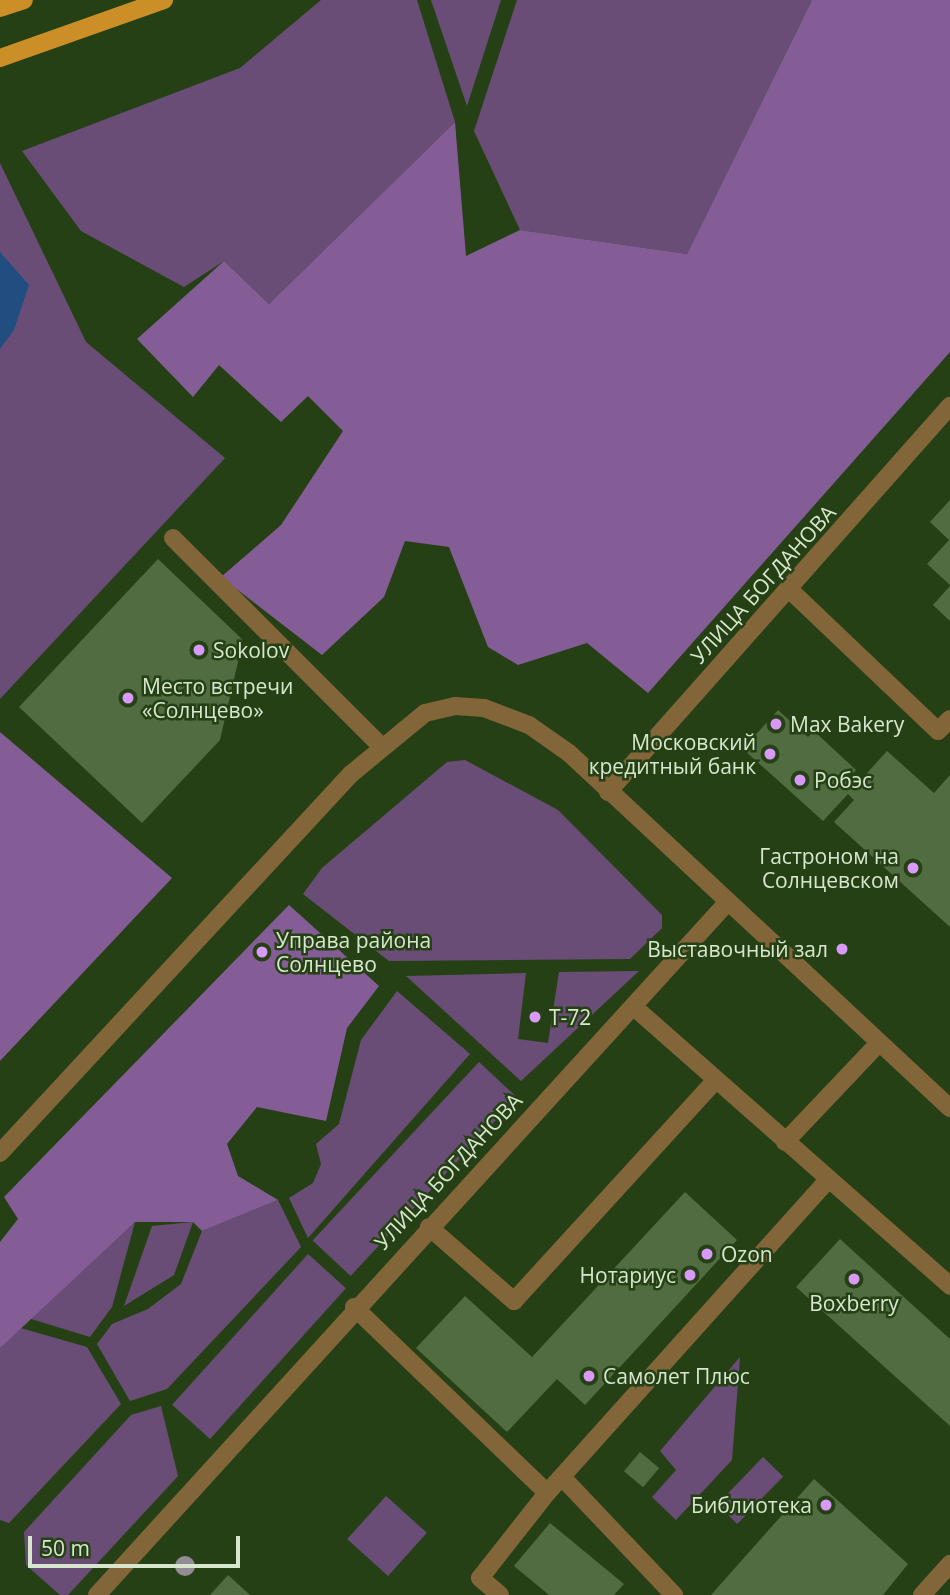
<!DOCTYPE html>
<meta charset="utf-8">
<style>
body{margin:0}
#map{position:relative;width:950px;height:1595px;overflow:hidden;background:#264015;font-family:"Open Sans",sans-serif}
div>[style]{position:absolute}
.green>*{inset:0;background:#6a4d77;transform-origin:0 0}
.forest>*{inset:0;background:#845d97}
.water>*{inset:0;background:#224d80}
.building>*{inset:0;background:#506c40;transform-origin:0 0}
.minor>*{height:18px;margin:-9px;padding:0 9px;transform-origin:9px;border-radius:9px;background:#83653a}
.major>*{height:18px;margin:-9px;padding:0 9px;transform-origin:9px;border-radius:9px;background:#cc8e27}
.trees>*{width:20px;height:20px;margin:-10px;border-radius:50%;background:#938c95}
.dots>*{width:19px;height:19px;translate:-50% -50%;box-sizing:border-box;border:4px solid #264015;border-radius:50%}
span{translate:-50% -50%;white-space:nowrap;text-align:center;line-height:1.15;-webkit-text-stroke:5px #264015;paint-order:stroke}
.street-label{font-size:21px;color:#d7e7ce}
.poi-label{font-size:21px;color:#d7e7ce}
.left{translate:0 -50%;text-align:left}
.right{translate:-100% -50%;text-align:right}
.scale{position:absolute;left:28px;top:1536px;width:212px;height:32px;box-sizing:border-box;border:4px solid #d7e7ce;border-top:0;padding-left:9px;font-size:21px;line-height:24px;white-space:nowrap;color:#d7e7ce;-webkit-text-stroke:5px #264015;paint-order:stroke}
</style>
<div id="map">
<div class="green">
<i style="clip-path:polygon(321px 0,417px 0,455px 122px,269px 304px,224px 261px,184px 287px,81px 231px,22px 151px,240px 68px)"></i>
<i style="clip-path:polygon(431px 0,501px 0,467px 106px)"></i>
<i style="clip-path:polygon(517px 0,812px 0,687px 254px,520px 230px,474px 131px)"></i>
<i style="clip-path:polygon(0 163px,86px 342px,225px 458px,0 699px)"></i>
<i style="clip-path:polygon(465px 760px,558px 810px,662px 915px,662px 928px,630px 959px,389px 961px,303px 894px,322px 868px,447px 762px)"></i>
<i style="clip-path:polygon(639px 971px,521px 1081px,406px 976px,526px 973px,518px 1039px,548px 1043px,559px 972px)"></i>
<i style="clip-path:polygon(397px 991px,470px 1054px,308px 1238px,289px 1198px,313px 1183px,321px 1164px,316px 1144px,339px 1124px,361px 1040px)"></i>
<i style="left:479px;top:1062px;width:52px;height:244px;rotate:43deg"></i>
<i style="clip-path:polygon(278px 1200px,301px 1247px,167px 1389px,130px 1401px,97px 1344px,112px 1324px,148px 1309px,181px 1284px,202px 1231px)"></i>
<i style="clip-path:polygon(135px 1222px,112px 1307px,90px 1337px,28px 1318px)"></i>
<i style="clip-path:polygon(193px 1222px,174px 1275px,124px 1306px,152px 1226px)"></i>
<i style="left:308px;top:1254px;width:51px;height:203px;rotate:42deg"></i>
<i style="clip-path:polygon(17px 1327px,87px 1347px,121px 1404px,9px 1523px,0 1520px,0 1348px)"></i>
<i style="clip-path:polygon(740px 1357px,732px 1460px,676px 1520px,652px 1497px,676px 1470px,660px 1451px)"></i>
<i style="clip-path:polygon(161px 1406px,178px 1476px,68px 1595px,60px 1595px,26px 1565px,24px 1532px,131px 1415px)"></i>
<i style="left:763px;top:1457px;width:28px;height:66px;rotate:44deg"></i>
<i style="left:386px;top:1496px;width:55px;height:58px;rotate:42deg"></i>
</div>
<div class="forest">
<i style="clip-path:polygon(812px 0,950px 0,950px 352px,648px 693px,587px 643px,518px 665px,488px 647px,449px 547px,405px 541px,384px 597px,322px 655px,221px 577px,281px 525px,343px 431px,308px 396px,281px 422px,219px 365px,193px 397px,137px 339px,224px 261px,269px 304px,455px 122px,466px 256px,520px 230px,687px 254px)"></i>
<i style="clip-path:polygon(0 732px,172px 878px,0 1061px)"></i>
<i style="clip-path:polygon(289px 905px,379px 986px,347px 1028px,326px 1121px,257px 1107px,227px 1144px,238px 1176px,278px 1200px,202px 1231px,193px 1222px,135px 1222px,0 1348px,0 1242px,18px 1219px,4px 1197px)"></i>
</div>
<div class="water">
<i style="clip-path:polygon(0 252px,29px 285px,14px 330px,0 349px)"></i>
</div>
<div class="building">
<i style="clip-path:polygon(950px 500px,950px 585px,927px 564px,949px 540px,930px 522px)"></i>
<i style="clip-path:polygon(158px 559px,243px 640px,220px 740px,142px 823px,19px 707px)"></i>
<i style="clip-path:polygon(950px 586px,950px 621px,933px 605px)"></i>
<i style="clip-path:polygon(778px 710px,808px 737px,814px 731px,856px 770px,851px 776px,859px 782px,887px 751px,934px 793px,950px 775px,950px 927px,834px 822px,854px 800px,848px 794px,823px 821px,743px 749px)"></i>
<i style="clip-path:polygon(685px 1192px,737px 1240px,585px 1405px,557px 1379px,507px 1432px,416px 1348px,465px 1296px,532px 1357px)"></i>
<i style="clip-path:polygon(840px 1239px,950px 1339px,950px 1426px,796px 1287px)"></i>
<i style="left:640px;top:1452px;width:25px;height:25px;rotate:40deg"></i>
<i style="clip-path:polygon(814px 1479px,908px 1564px,883px 1595px,711px 1595px)"></i>
<i style="clip-path:polygon(550px 1523px,624px 1584px,614px 1595px,549px 1595px,514px 1566px)"></i>
<i style="clip-path:polygon(228px 1575px,250px 1595px,210px 1595px)"></i>
</div>
<div class="minor">
<i style="left:173px;top:538px;width:296px;rotate:45deg"></i>
<i style="left:791px;top:591px;width:203px;rotate:43.6deg"></i>
<i style="left:938px;top:731px;width:17px;rotate:-45deg"></i>
<i style="left:608px;top:792px;width:516px;rotate:-48.46deg"></i>
<i style="left:634px;top:1007px;width:422px;rotate:41.4deg"></i>
<i style="left:785px;top:1142px;width:137px;rotate:-46.5deg"></i>
<i style="left:0;top:1153px;width:517px;rotate:-47.2deg"></i>
<i style="left:351px;top:774px;width:96px;rotate:-39.5deg"></i>
<i style="left:425px;top:713px;width:31px;rotate:-13deg"></i>
<i style="left:455px;top:706px;width:29px;rotate:4deg"></i>
<i style="left:484px;top:708px;width:48px;rotate:20.7deg"></i>
<i style="left:529px;top:725px;width:49px;rotate:35deg"></i>
<i style="left:569px;top:753px;width:521px;rotate:42.98deg"></i>
<i style="left:429px;top:1227px;width:113px;rotate:41deg"></i>
<i style="left:514px;top:1301px;width:299px;rotate:-47.6deg"></i>
<i style="left:354px;top:1307px;width:268px;rotate:43.9deg"></i>
<i style="left:547px;top:1493px;width:108px;rotate:128.2deg"></i>
<i style="left:480px;top:1578px;width:26px;rotate:40deg"></i>
<i style="left:562px;top:1477px;width:163px;rotate:46.5deg"></i>
<i style="left:547px;top:1493px;width:422px;rotate:-48.1deg"></i>
<i style="left:97px;top:1595px;width:936px;rotate:-47.69deg"></i>
<i style="left:922px;top:1595px;width:42px;rotate:-47.9deg"></i>
</div>
<div class="major">
<i style="left:0;top:8px;width:25px;rotate:-18deg"></i>
<i style="left:0;top:58px;width:174px;rotate:-19.5deg"></i>
</div>
<div class="trees">
<i style="left:185px;top:1566px"></i>
</div>
<div class="dots">
<i style="left:199px;top:650px;background:#d99af7"></i>
<i style="left:128px;top:698px;background:#d99af7"></i>
<i style="left:776px;top:724px;background:#d99af7"></i>
<i style="left:770px;top:754px;background:#d99af7"></i>
<i style="left:800px;top:780px;background:#d99af7"></i>
<i style="left:913px;top:868px;background:#d99af7"></i>
<i style="left:842px;top:949px;background:#d99af7"></i>
<i style="left:262px;top:952px;background:#d99af7"></i>
<i style="left:535px;top:1017px;background:#d99af7"></i>
<i style="left:707px;top:1254px;background:#d99af7"></i>
<i style="left:690px;top:1275px;background:#d99af7"></i>
<i style="left:854px;top:1279px;background:#d99af7"></i>
<i style="left:589px;top:1376px;background:#d99af7"></i>
<i style="left:826px;top:1505px;background:#d99af7"></i>
</div>
<div class="street-label">
<span style="left:763px;top:584px;rotate:-48deg">УЛИЦА БОГДАНОВА</span>
<span style="left:448px;top:1171px;rotate:-47deg">УЛИЦА БОГДАНОВА</span>
</div>
<div class="poi-label">
<span class="left" style="left:213px;top:650px">Sokolov</span>
<span class="left" style="left:142px;top:698px">Место встречи<br>«Солнцево»</span>
<span class="left" style="left:790px;top:724px">Max Bakery</span>
<span class="right" style="left:756px;top:754px">Московский<br>кредитный банк</span>
<span class="left" style="left:814px;top:780px">Робэс</span>
<span class="right" style="left:899px;top:868px">Гастроном на<br>Солнцевском</span>
<span class="left" style="left:276px;top:952px">Управа района<br>Солнцево</span>
<span class="right" style="left:828px;top:949px">Выставочный зал</span>
<span class="left" style="left:549px;top:1017px">Т-72</span>
<span class="left" style="left:721px;top:1254px">Ozon</span>
<span class="right" style="left:676px;top:1275px">Нотариус</span>
<span style="left:854px;top:1303px">Boxberry</span>
<span class="left" style="left:603px;top:1376px">Самолет Плюс</span>
<span class="right" style="left:812px;top:1505px">Библиотека</span>
</div>
<div class="scale">50 m</div>
</div>
